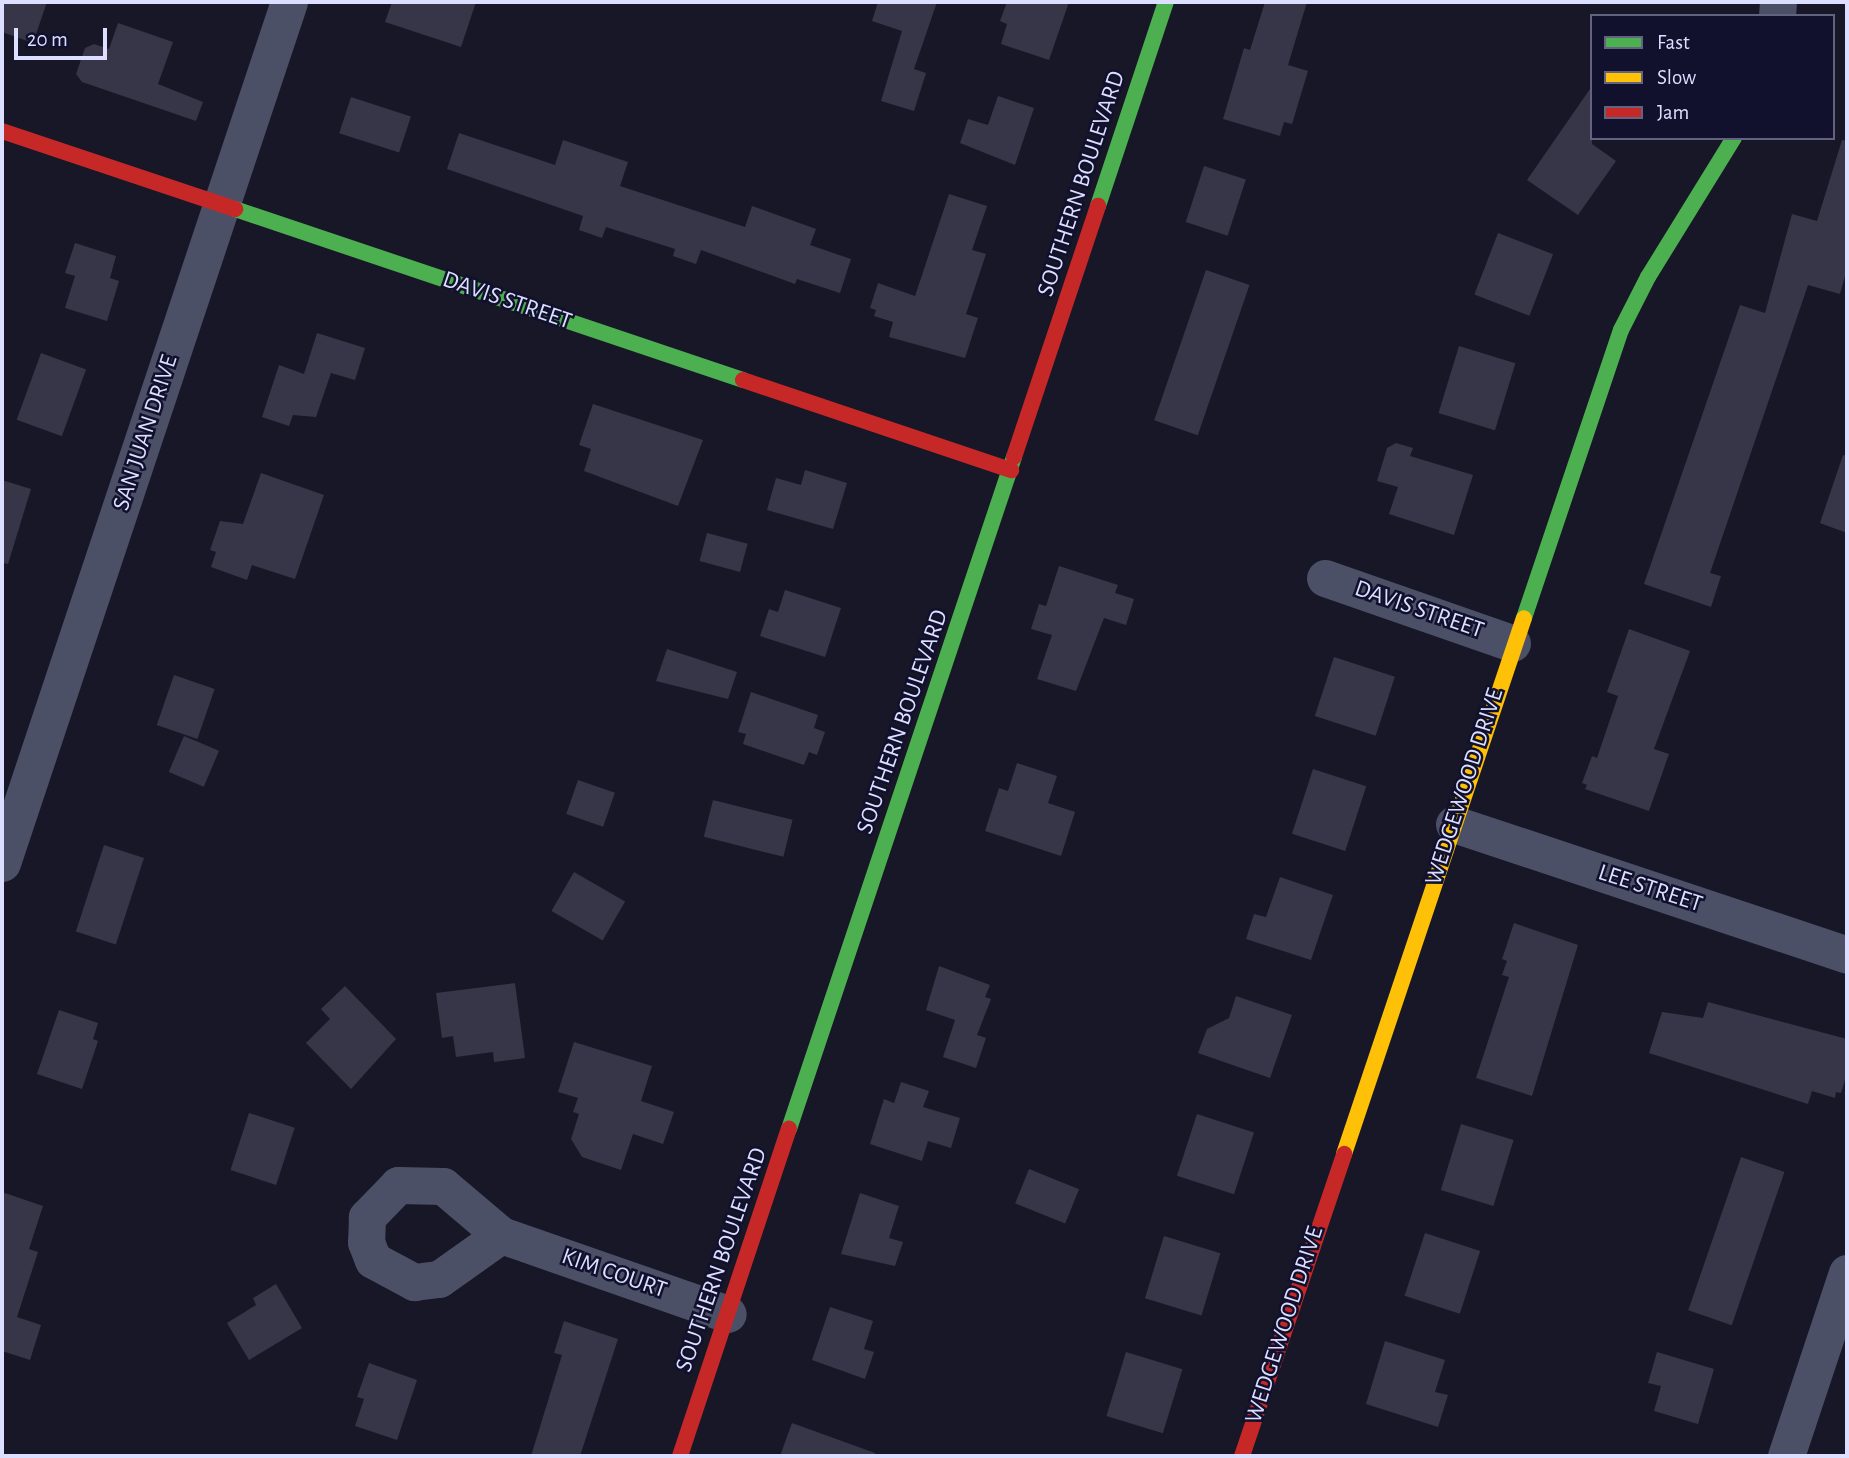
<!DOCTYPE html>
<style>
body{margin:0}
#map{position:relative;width:1849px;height:1458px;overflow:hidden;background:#171727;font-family:"Alegreya Sans",sans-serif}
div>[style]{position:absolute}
.building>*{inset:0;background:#363648;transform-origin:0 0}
.street>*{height:37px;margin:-18.5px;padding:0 18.5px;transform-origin:18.5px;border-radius:18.5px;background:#4c5067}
.fast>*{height:16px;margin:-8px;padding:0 8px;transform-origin:8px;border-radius:8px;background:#4caf50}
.slow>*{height:16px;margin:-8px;padding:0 8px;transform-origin:8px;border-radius:8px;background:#ffc107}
.jam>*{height:16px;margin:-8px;padding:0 8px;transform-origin:8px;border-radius:8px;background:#c62828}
span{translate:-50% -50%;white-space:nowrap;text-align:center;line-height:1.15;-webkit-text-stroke:5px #11112d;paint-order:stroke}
.street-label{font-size:24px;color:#dcdfff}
.frame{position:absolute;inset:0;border:4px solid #dcdfff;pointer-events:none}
.legend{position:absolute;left:1590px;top:14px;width:245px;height:126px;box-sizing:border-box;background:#11112d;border:2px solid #626381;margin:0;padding:9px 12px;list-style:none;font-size:21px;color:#dcdfff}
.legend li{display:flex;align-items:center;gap:14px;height:35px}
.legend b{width:35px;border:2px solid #626381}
.scale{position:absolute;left:14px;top:28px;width:93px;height:32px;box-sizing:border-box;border:4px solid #dcdfff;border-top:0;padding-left:9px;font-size:21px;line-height:24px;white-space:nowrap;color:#dcdfff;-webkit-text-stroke:5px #11112d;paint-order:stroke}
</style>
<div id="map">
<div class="building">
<i style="clip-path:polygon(2px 2px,47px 2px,33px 43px,2px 32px)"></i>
<i style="clip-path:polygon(392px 2px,476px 2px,461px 47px,385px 22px)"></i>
<i style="clip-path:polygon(878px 2px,937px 2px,914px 69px,926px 73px,914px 111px,881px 101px,902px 31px,872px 21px)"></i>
<i style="clip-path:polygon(1007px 2px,1069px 2px,1049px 60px,1001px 44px,1007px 24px,1000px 21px)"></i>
<i style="clip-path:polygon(1265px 2px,1307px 2px,1288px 65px,1308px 71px,1292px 124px,1284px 122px,1280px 136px,1223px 119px,1244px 48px,1250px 50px)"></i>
<i style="clip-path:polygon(118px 23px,173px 42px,158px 84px,203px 102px,196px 121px,82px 82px,76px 74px,85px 48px,94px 44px,109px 49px)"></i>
<i style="clip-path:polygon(1592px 86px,1592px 144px,1616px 161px,1578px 215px,1527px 180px)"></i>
<i style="clip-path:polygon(998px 96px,1034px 108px,1015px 165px,960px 143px,968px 119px,988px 125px)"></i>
<i style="left:351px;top:97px;width:63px;height:38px;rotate:18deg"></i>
<i style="clip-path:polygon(459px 133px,555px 165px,563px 140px,628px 162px,620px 186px,745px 227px,752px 206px,816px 229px,810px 245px,851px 259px,840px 293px,797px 279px,795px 284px,701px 250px,696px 264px,673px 256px,675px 249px,606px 227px,602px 238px,579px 230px,583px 216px,447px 169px)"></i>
<i style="clip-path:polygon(1842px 140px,1847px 141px,1847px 269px,1840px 294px,1808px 285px,1710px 573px,1721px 576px,1711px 607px,1644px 584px,1740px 305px,1765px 313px,1792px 214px,1817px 221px)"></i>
<i style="left:1204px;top:166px;width:44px;height:59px;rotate:18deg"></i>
<i style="clip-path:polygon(949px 194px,987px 206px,972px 250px,986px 254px,966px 314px,978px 318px,965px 358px,889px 337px,893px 322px,874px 316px,876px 310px,870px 308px,878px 283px,915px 296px)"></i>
<i style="left:1498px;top:233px;width:59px;height:66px;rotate:21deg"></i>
<i style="clip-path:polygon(75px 243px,116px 256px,110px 278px,119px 281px,107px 321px,65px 308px,75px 276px,65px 273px)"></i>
<i style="left:1206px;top:270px;width:46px;height:159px;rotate:19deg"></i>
<i style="clip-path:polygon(317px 333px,365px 348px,355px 380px,331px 373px,316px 417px,293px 415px,289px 426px,262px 417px,279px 365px,304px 374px)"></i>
<i style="left:1459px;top:346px;width:59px;height:70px;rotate:17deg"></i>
<i style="left:41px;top:353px;width:48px;height:71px;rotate:20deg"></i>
<i style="clip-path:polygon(593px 404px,703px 440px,678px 506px,584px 471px,591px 449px,579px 445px)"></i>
<i style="clip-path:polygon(1396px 443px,1413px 448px,1410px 456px,1473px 475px,1454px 535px,1389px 514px,1398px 487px,1377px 481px,1387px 448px)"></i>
<i style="clip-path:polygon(1843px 455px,1847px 456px,1847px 533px,1820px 523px)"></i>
<i style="clip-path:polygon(805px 470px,847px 483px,833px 529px,767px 510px,776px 478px,801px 485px)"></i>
<i style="clip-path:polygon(261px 473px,324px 495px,295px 579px,252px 565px,247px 580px,211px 567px,216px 552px,210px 550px,220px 521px,243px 524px)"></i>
<i style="clip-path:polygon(2px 480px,31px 489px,8px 564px,2px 563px)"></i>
<i style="left:707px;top:533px;width:42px;height:29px;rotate:15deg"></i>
<i style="clip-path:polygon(1059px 566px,1118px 585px,1115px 593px,1134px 599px,1126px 625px,1104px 618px,1076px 691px,1037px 679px,1052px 635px,1031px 629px,1039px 604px,1046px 606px)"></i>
<i style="clip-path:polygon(785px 590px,841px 608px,825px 657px,760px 636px,769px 609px,778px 612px)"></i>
<i style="clip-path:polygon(1629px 629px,1690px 651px,1654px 749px,1669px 754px,1649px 811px,1585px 789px,1587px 785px,1582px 783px,1592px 756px,1597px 758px,1618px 696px,1607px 692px)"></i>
<i style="clip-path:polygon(667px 649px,737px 672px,728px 699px,656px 681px)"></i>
<i style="left:1334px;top:657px;width:64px;height:62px;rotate:18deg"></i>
<i style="left:174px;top:675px;width:43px;height:53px;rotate:19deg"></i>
<i style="clip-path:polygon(751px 692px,818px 715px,814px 728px,825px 732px,817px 755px,809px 752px,804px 765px,743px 744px,746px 734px,738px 732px)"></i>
<i style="left:184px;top:736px;width:38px;height:39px;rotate:23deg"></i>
<i style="clip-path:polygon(1017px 763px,1057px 776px,1048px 803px,1075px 812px,1061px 856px,985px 831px,999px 788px,1008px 791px)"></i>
<i style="left:1313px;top:769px;width:56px;height:68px;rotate:18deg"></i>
<i style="left:578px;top:780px;width:39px;height:36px;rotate:19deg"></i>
<i style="left:713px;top:800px;width:82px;height:38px;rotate:14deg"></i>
<i style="left:104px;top:845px;width:42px;height:91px;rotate:18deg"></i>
<i style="left:574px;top:872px;width:59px;height:45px;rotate:30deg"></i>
<i style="clip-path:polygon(1280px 877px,1333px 895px,1311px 960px,1246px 939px,1254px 914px,1266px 917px)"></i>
<i style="clip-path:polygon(1514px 923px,1578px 945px,1532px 1096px,1476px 1078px,1509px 977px,1502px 975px,1507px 961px,1502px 959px)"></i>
<i style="clip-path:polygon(939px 966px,990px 985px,985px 997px,991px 999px,977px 1035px,986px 1038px,976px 1068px,943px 1057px,955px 1020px,926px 1010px)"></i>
<i style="clip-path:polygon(515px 983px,525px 1058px,494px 1062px,493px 1052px,456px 1057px,453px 1036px,442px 1038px,436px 993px)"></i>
<i style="clip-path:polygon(345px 986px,396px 1039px,351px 1089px,306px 1043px,330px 1019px,321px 1009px)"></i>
<i style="clip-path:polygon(1236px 996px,1292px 1015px,1270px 1078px,1198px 1053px,1207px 1029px,1229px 1018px)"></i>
<i style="clip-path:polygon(1708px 1002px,1847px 1039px,1847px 1073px,1841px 1093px,1836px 1092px,1835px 1098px,1812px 1091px,1808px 1104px,1649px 1053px,1662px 1012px,1703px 1018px)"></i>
<i style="clip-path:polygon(59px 1010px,98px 1023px,93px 1039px,98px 1041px,82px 1089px,37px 1074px)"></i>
<i style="clip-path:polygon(574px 1042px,652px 1066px,641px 1101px,674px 1112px,663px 1144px,633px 1134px,621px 1170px,582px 1157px,571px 1139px,579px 1114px,573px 1112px,578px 1098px,558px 1092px)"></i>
<i style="clip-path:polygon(901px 1082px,929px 1091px,923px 1107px,960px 1118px,951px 1148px,928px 1141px,922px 1161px,870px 1144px,884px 1099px,894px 1103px)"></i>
<i style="left:249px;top:1113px;width:48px;height:60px;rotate:18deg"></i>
<i style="left:1197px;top:1114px;width:60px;height:65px;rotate:18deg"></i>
<i style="left:1461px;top:1124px;width:55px;height:69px;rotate:17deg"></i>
<i style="left:1741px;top:1157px;width:46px;height:162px;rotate:19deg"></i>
<i style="left:1029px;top:1169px;width:54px;height:37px;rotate:22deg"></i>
<i style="clip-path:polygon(2px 1192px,43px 1206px,29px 1249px,38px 1252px,17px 1317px,41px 1325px,30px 1360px,2px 1351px)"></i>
<i style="clip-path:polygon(860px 1193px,899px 1206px,889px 1238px,903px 1242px,895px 1266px,841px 1254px)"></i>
<i style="left:1425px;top:1233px;width:58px;height:66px;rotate:18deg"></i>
<i style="left:1164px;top:1236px;width:59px;height:65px;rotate:17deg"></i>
<i style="clip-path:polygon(276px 1284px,302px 1328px,249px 1360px,227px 1323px,256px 1305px,253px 1298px)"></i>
<i style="clip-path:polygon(830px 1307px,873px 1321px,864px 1349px,874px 1352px,865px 1379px,812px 1360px)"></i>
<i style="clip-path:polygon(564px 1321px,618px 1339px,580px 1456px,531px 1456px,562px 1355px,554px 1353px)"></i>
<i style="clip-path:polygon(1385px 1341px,1445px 1360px,1435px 1392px,1448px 1395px,1438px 1427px,1366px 1404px)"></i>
<i style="left:1126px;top:1352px;width:59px;height:67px;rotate:17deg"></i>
<i style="clip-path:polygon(1657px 1352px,1714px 1369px,1698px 1424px,1654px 1411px,1661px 1386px,1648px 1383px)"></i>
<i style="clip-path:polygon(369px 1363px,417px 1380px,397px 1440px,355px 1426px,364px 1399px,357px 1397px)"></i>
<i style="clip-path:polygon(792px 1423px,875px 1453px,875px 1456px,780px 1456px)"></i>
</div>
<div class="street">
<i style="left:1777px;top:16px;width:14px;rotate:-86deg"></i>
<i style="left:1325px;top:578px;width:198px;rotate:19.2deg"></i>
<i style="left:1454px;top:824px;width:414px;rotate:18.4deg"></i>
<i style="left:2px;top:863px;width:908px;rotate:-71.57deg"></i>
<i style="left:501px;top:1235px;width:76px;rotate:-139.8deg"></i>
<i style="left:443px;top:1186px;width:45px;rotate:-178.7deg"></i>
<i style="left:398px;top:1185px;width:45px;rotate:134.1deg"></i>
<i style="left:367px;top:1217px;width:25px;rotate:92deg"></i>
<i style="left:366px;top:1242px;width:19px;rotate:69deg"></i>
<i style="left:373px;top:1260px;width:47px;rotate:28.2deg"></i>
<i style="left:414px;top:1282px;width:25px;rotate:-7deg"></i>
<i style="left:439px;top:1279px;width:76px;rotate:-35.4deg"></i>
<i style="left:501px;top:1235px;width:240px;rotate:19.2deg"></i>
<i style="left:1786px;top:1456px;width:193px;rotate:-71.6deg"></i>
</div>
<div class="fast">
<i style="left:1098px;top:206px;width:215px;rotate:-71.6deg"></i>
<i style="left:235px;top:209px;width:536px;rotate:18.6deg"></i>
<i style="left:1524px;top:618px;width:304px;rotate:-71.4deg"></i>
<i style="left:1621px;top:330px;width:59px;rotate:-63deg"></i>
<i style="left:1648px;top:277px;width:163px;rotate:-58.3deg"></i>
<i style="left:789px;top:1129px;width:709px;rotate:-71.49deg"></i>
</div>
<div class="slow">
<i style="left:1344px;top:1154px;width:565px;rotate:-71.44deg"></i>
</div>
<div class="jam">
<i style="left:2px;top:131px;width:246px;rotate:18.5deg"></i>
<i style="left:743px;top:380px;width:283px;rotate:18.6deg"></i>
<i style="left:1014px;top:457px;width:265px;rotate:-71.5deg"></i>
<i style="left:680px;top:1456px;width:345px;rotate:-71.6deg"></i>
<i style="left:1242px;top:1456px;width:319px;rotate:-71.3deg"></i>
</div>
<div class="street-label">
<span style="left:1082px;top:184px;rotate:-72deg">SOUTHERN BOULEVARD</span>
<span style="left:507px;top:301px;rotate:19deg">DAVIS STREET</span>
<span style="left:146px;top:433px;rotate:-72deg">SAN JUAN DRIVE</span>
<span style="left:1419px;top:610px;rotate:19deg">DAVIS STREET</span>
<span style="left:903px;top:722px;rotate:-71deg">SOUTHERN BOULEVARD</span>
<span style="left:1465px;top:787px;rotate:-72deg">WEDGEWOOD DRIVE</span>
<span style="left:1650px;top:889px;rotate:18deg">LEE STREET</span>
<span style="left:722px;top:1260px;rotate:-71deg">SOUTHERN BOULEVARD</span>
<span style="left:614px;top:1274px;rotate:19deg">KIM COURT</span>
<span style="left:1285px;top:1325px;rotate:-72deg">WEDGEWOOD DRIVE</span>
</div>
<div class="frame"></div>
<ul class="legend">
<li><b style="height:9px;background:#4caf50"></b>Fast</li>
<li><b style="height:9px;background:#ffc107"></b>Slow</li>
<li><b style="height:9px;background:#c62828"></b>Jam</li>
</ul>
<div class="scale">20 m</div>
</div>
